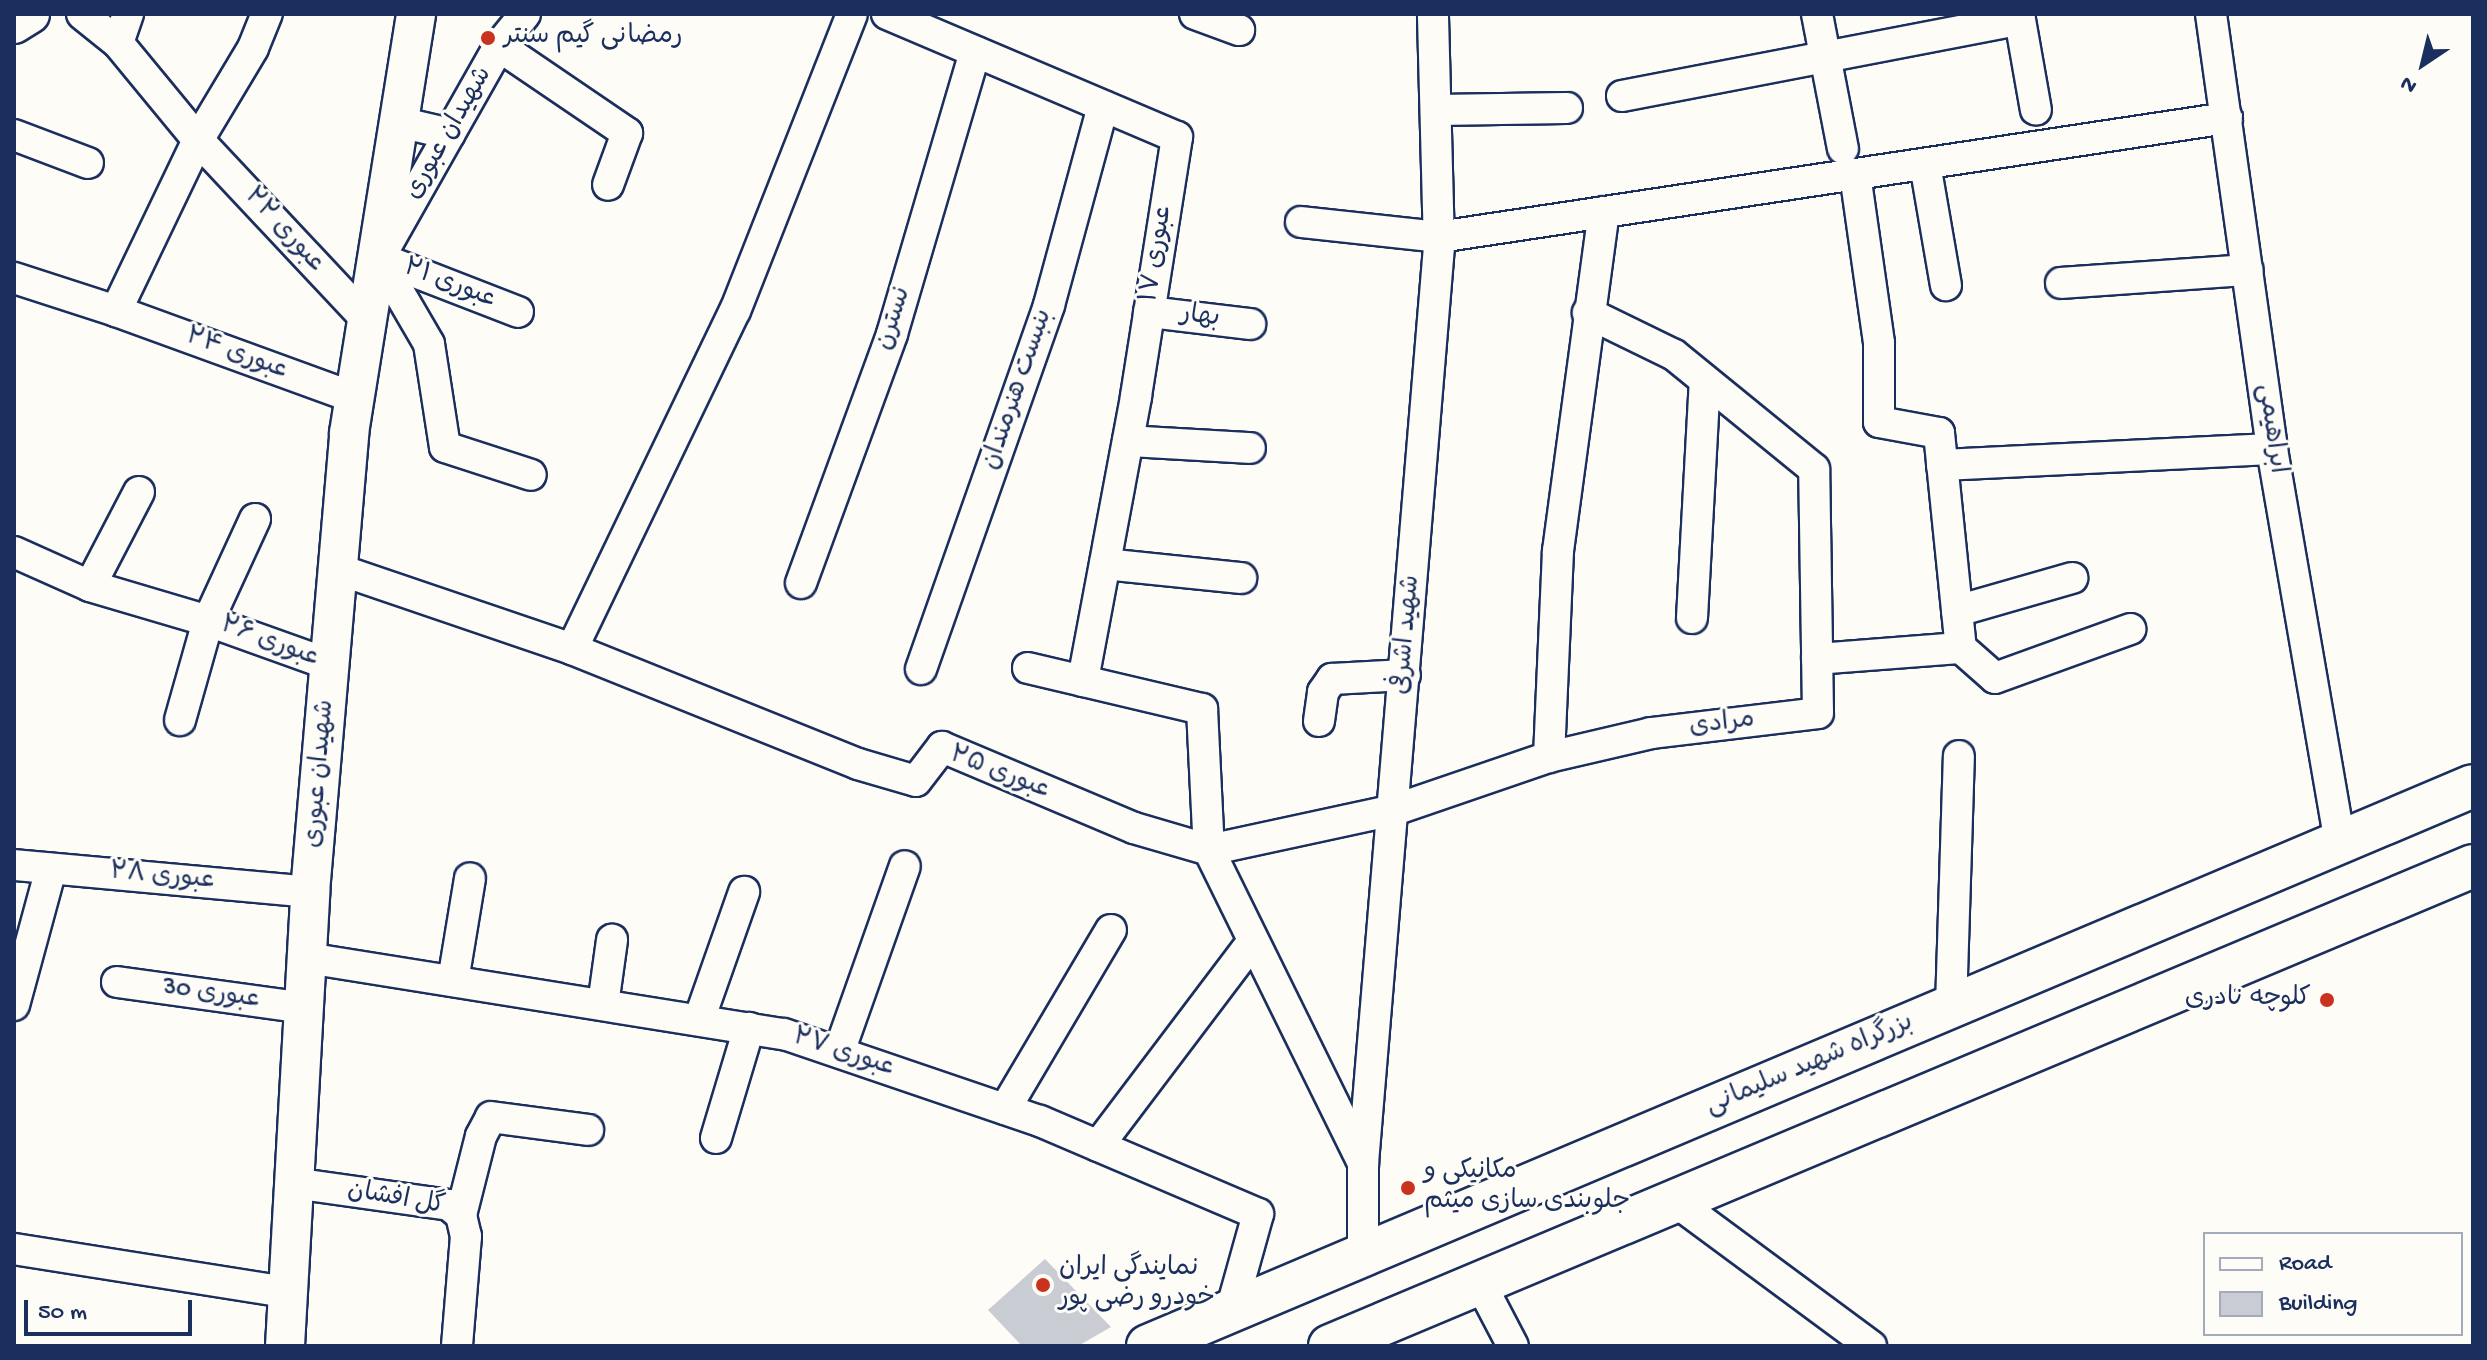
<!DOCTYPE html>
<meta charset="utf-8">
<style>
body{margin:0}
#map{position:relative;width:2487px;height:1360px;overflow:hidden;background:#fdfcf7;font-family:"Gochi Hand","Playpen Sans Arabic",sans-serif}
div>[style]{position:absolute}
.building>*{inset:0;background:#c9ccd3}
.roads{filter:drop-shadow(2px 0 #1b2f5e) drop-shadow(-2px 0 #1b2f5e) drop-shadow(0 2px #1b2f5e) drop-shadow(0 -2px #1b2f5e)}
.minor>*{height:30px;margin:-15px;padding:0 15px;transform-origin:15px;border-radius:15px;background:#fdfcf7}
.major>*{height:38px;margin:-19px;padding:0 19px;transform-origin:19px;border-radius:19px;background:#fdfcf7}
.highway>*{height:42px;margin:-21px;padding:0 21px;transform-origin:21px;border-radius:21px;background:#fdfcf7}
.dots>*{width:22px;height:22px;translate:-50% -50%;box-sizing:border-box;border:4px solid #fdfcf7;border-radius:50%}
span{translate:-50% -50%;white-space:nowrap;text-align:center;line-height:1.15;-webkit-text-stroke:6px #fdfcf7;paint-order:stroke}
.poi-label{font-size:26px;color:#1b2f5e}
.left{translate:0 -50%;text-align:left}
.right{translate:-100% -50%;text-align:right}
.street-label{font-size:26px;color:#1b2f5e}
.frame{position:absolute;inset:0;border:16px solid #1b2f5e;pointer-events:none}
.legend{position:absolute;left:2203px;top:1232px;width:260px;height:104px;box-sizing:border-box;background:#fdfcf7;border:2px solid #a3aaba;margin:0;padding:10px 14px;list-style:none;font-size:24px;color:#1b2f5e}
.legend li{display:flex;align-items:center;gap:16px;height:40px}
.legend b{width:40px;border:2px solid #a3aaba}
.north{position:absolute;left:2383px;top:24px;width:80px;height:80px;-webkit-text-stroke:6px #fdfcf7;paint-order:stroke;rotate:215deg;font-size:22px;font-weight:700;line-height:32px;text-align:center;color:#1b2f5e}
.north::after{content:'';display:block;margin:auto;width:28px;height:36px;background:#1b2f5e;clip-path:polygon(50% 0,100% 100%,50% 72%,0 100%)}
.scale{position:absolute;left:24px;top:1300px;width:168px;height:36px;box-sizing:border-box;border:4px solid #1b2f5e;border-top:0;padding-left:10px;font-size:24px;line-height:28px;white-space:nowrap;color:#1b2f5e;-webkit-text-stroke:6px #fdfcf7;paint-order:stroke}
</style>
<div id="map">
<div class="building">
<i style="clip-path:polygon(1045px 1259px,1111px 1327px,1078px 1346px,1022px 1346px,988px 1310px)"></i>
</div>
<div class="roads">
<div class="minor">
<i style="left:82px;top:14px;width:46px;rotate:38.9deg"></i>
<i style="left:118px;top:43px;width:126px;rotate:50.5deg"></i>
<i style="left:198px;top:140px;width:248px;rotate:46.8deg"></i>
<i style="left:887px;top:14px;width:315px;rotate:23deg"></i>
<i style="left:1177px;top:137px;width:263px;rotate:99deg"></i>
<i style="left:1136px;top:397px;width:289px;rotate:100.6deg"></i>
<i style="left:1195px;top:14px;width:47px;rotate:20deg"></i>
<i style="left:1817px;top:14px;width:137px;rotate:79.1deg"></i>
<i style="left:2019px;top:14px;width:97px;rotate:80deg"></i>
<i style="left:2211px;top:14px;width:439px;rotate:82deg"></i>
<i style="left:2272px;top:449px;width:399px;rotate:80.2deg"></i>
<i style="left:118px;top:43px;width:31px;rotate:-71deg"></i>
<i style="left:499px;top:46px;width:155px;rotate:34.2deg"></i>
<i style="left:627px;top:133px;width:55px;rotate:110.1deg"></i>
<i style="left:1622px;top:96px;width:405px;rotate:-10.9deg"></i>
<i style="left:1436px;top:110px;width:131px;rotate:-0.9deg"></i>
<i style="left:399px;top:122px;width:52px;rotate:13.2deg"></i>
<i style="left:14px;top:135px;width:79px;rotate:20.7deg"></i>
<i style="left:1925px;top:164px;width:123px;rotate:80.2deg"></i>
<i style="left:1855px;top:174px;width:171px;rotate:81.9deg"></i>
<i style="left:1879px;top:343px;width:79px;rotate:90deg"></i>
<i style="left:1879px;top:422px;width:61px;rotate:10.4deg"></i>
<i style="left:1939px;top:433px;width:216px;rotate:84.2deg"></i>
<i style="left:1961px;top:648px;width:45px;rotate:41.4deg"></i>
<i style="left:1995px;top:678px;width:144px;rotate:-19.9deg"></i>
<i style="left:1301px;top:222px;width:139px;rotate:6.2deg"></i>
<i style="left:1439px;top:237px;width:797px;rotate:-8.59deg"></i>
<i style="left:382px;top:253px;width:238px;rotate:-60.5deg"></i>
<i style="left:499px;top:46px;width:41px;rotate:-50.9deg"></i>
<i style="left:379px;top:258px;width:99px;rotate:59.8deg"></i>
<i style="left:429px;top:344px;width:104px;rotate:81.2deg"></i>
<i style="left:445px;top:447px;width:90px;rotate:18deg"></i>
<i style="left:379px;top:258px;width:149px;rotate:21.2deg"></i>
<i style="left:14px;top:278px;width:107px;rotate:17.9deg"></i>
<i style="left:116px;top:311px;width:254px;rotate:20deg"></i>
<i style="left:2061px;top:283px;width:187px;rotate:-4deg"></i>
<i style="left:116px;top:311px;width:190px;rotate:-64.4deg"></i>
<i style="left:198px;top:140px;width:107px;rotate:-59.1deg"></i>
<i style="left:253px;top:48px;width:37px;rotate:-68deg"></i>
<i style="left:1149px;top:312px;width:102px;rotate:6.8deg"></i>
<i style="left:1128px;top:441px;width:122px;rotate:3.3deg"></i>
<i style="left:1942px;top:465px;width:330px;rotate:-2.8deg"></i>
<i style="left:255px;top:519px;width:112px;rotate:114.7deg"></i>
<i style="left:208px;top:621px;width:131px;rotate:19.7deg"></i>
<i style="left:14px;top:552px;width:83px;rotate:24.1deg"></i>
<i style="left:90px;top:586px;width:123px;rotate:16.5deg"></i>
<i style="left:208px;top:621px;width:103px;rotate:105.8deg"></i>
<i style="left:1105px;top:564px;width:137px;rotate:5.9deg"></i>
<i style="left:340px;top:570px;width:245px;rotate:18.8deg"></i>
<i style="left:572px;top:649px;width:308px;rotate:21.9deg"></i>
<i style="left:858px;top:764px;width:60px;rotate:16.3deg"></i>
<i style="left:916px;top:781px;width:43px;rotate:-52.6deg"></i>
<i style="left:942px;top:747px;width:208px;rotate:22.9deg"></i>
<i style="left:1134px;top:828px;width:78px;rotate:16.3deg"></i>
<i style="left:1209px;top:850px;width:349px;rotate:63.8deg"></i>
<i style="left:801px;top:583px;width:265px;rotate:-69.9deg"></i>
<i style="left:892px;top:334px;width:294px;rotate:-73.6deg"></i>
<i style="left:90px;top:586px;width:106px;rotate:-62.5deg"></i>
<i style="left:1957px;top:611px;width:120px;rotate:-16deg"></i>
<i style="left:1692px;top:618px;width:237px;rotate:-86.9deg"></i>
<i style="left:572px;top:649px;width:375px;rotate:-64.3deg"></i>
<i style="left:735px;top:311px;width:319px;rotate:-68.5deg"></i>
<i style="left:1817px;top:659px;width:144px;rotate:-4.4deg"></i>
<i style="left:1028px;top:668px;width:179px;rotate:13.3deg"></i>
<i style="left:1202px;top:709px;width:141px;rotate:87.2deg"></i>
<i style="left:1209px;top:850px;width:189px;rotate:-12.2deg"></i>
<i style="left:1394px;top:810px;width:164px;rotate:-18.9deg"></i>
<i style="left:1549px;top:757px;width:105px;rotate:-13.2deg"></i>
<i style="left:1651px;top:733px;width:168px;rotate:-6.8deg"></i>
<i style="left:1818px;top:713px;width:244px;rotate:-90.9deg"></i>
<i style="left:1814px;top:469px;width:181px;rotate:-140.8deg"></i>
<i style="left:1674px;top:355px;width:96px;rotate:-154deg"></i>
<i style="left:921px;top:669px;width:386px;rotate:-70.6deg"></i>
<i style="left:1049px;top:305px;width:206px;rotate:-74.8deg"></i>
<i style="left:1319px;top:721px;width:29px;rotate:-82deg"></i>
<i style="left:1323px;top:692px;width:16px;rotate:-55deg"></i>
<i style="left:1332px;top:679px;width:73px;rotate:-3.1deg"></i>
<i style="left:1549px;top:757px;width:206px;rotate:-87.5deg"></i>
<i style="left:1558px;top:551px;width:342px;rotate:-82.3deg"></i>
<i style="left:14px;top:865px;width:297px;rotate:5.2deg"></i>
<i style="left:307px;top:958px;width:483px;rotate:9.1deg"></i>
<i style="left:784px;top:1034px;width:270px;rotate:18.8deg"></i>
<i style="left:1040px;top:1121px;width:237px;rotate:23.1deg"></i>
<i style="left:1258px;top:1214px;width:101px;rotate:105.6deg"></i>
<i style="left:453px;top:981px;width:104px;rotate:-80.6deg"></i>
<i style="left:117px;top:982px;width:189px;rotate:7.9deg"></i>
<i style="left:14px;top:1005px;width:141px;rotate:-74.8deg"></i>
<i style="left:603px;top:1005px;width:66px;rotate:-82.1deg"></i>
<i style="left:1951px;top:1007px;width:251px;rotate:-88.2deg"></i>
<i style="left:699px;top:1020px;width:136px;rotate:-70.6deg"></i>
<i style="left:839px;top:1052px;width:197px;rotate:-70.5deg"></i>
<i style="left:1005px;top:1109px;width:208px;rotate:-59.4deg"></i>
<i style="left:716px;top:1138px;width:115px;rotate:-73.3deg"></i>
<i style="left:1098px;top:1146px;width:257px;rotate:-52.9deg"></i>
<i style="left:293px;top:1183px;width:158px;rotate:8deg"></i>
<i style="left:449px;top:1205px;width:16px;rotate:40deg"></i>
<i style="left:461px;top:1215px;width:22px;rotate:77deg"></i>
<i style="left:466px;top:1236px;width:110px;rotate:94.7deg"></i>
<i style="left:1675px;top:1201px;width:244px;rotate:36.5deg"></i>
<i style="left:461px;top:1215px;width:81px;rotate:-75.8deg"></i>
<i style="left:481px;top:1136px;width:21px;rotate:-62deg"></i>
<i style="left:491px;top:1117px;width:98px;rotate:7.6deg"></i>
<i style="left:14px;top:1249px;width:275px;rotate:9deg"></i>
<i style="left:1363px;top:1255px;width:92px;rotate:-90deg"></i>
<i style="left:1363px;top:1163px;width:920px;rotate:-85.26deg"></i>
<i style="left:1439px;top:246px;width:232px;rotate:-91.5deg"></i>
<i style="left:1480px;top:1283px;width:71px;rotate:62.4deg"></i>
</div>
<div class="major">
<i style="left:14px;top:24px;width:19px;rotate:-32deg"></i>
<i style="left:285px;top:1346px;width:455px;rotate:-86.8deg"></i>
<i style="left:310px;top:892px;width:461px;rotate:-85.1deg"></i>
<i style="left:349px;top:433px;width:424px;rotate:-80.9deg"></i>
</div>
<div class="highway">
<i style="left:1148px;top:1346px;width:1438px;rotate:-22.91deg"></i>
<i style="left:1330px;top:1346px;width:1240px;rotate:-22.78deg"></i>
</div>
</div>
<div class="dots">
<i style="left:488px;top:38px;background:#c8321e"></i>
<i style="left:2327px;top:1000px;background:#c8321e"></i>
<i style="left:1408px;top:1188px;background:#c8321e"></i>
<i style="left:1043px;top:1285px;background:#c8321e"></i>
</div>
<div class="poi-label">
<span class="left" style="left:504px;top:38px">رمضانی گیم سنتر</span>
<span class="right" style="left:2311px;top:1000px">کلوچه نادری</span>
<span class="left" style="left:1424px;top:1188px">مکانیکی و<br>جلوبندی سازی میثم</span>
<span class="left" style="left:1059px;top:1285px">نمایندگی ایران<br>خودرو رضی پور</span>
</div>
<div class="street-label">
<span style="left:450px;top:134px;rotate:-60deg">شهیدان عبوری</span>
<span style="left:283px;top:231px;rotate:47deg">عبوری ۲۲</span>
<span style="left:1158px;top:254px;rotate:-81deg">عبوری ۱۷</span>
<span style="left:449px;top:285px;rotate:21deg">عبوری ۲۱</span>
<span style="left:1200px;top:318px;rotate:7deg">بهار</span>
<span style="left:895px;top:319px;rotate:-72deg">نسترن</span>
<span style="left:236px;top:355px;rotate:20deg">عبوری ۲۴</span>
<span style="left:1019px;top:390px;rotate:-71deg">بنبست هنرمندان</span>
<span style="left:2270px;top:429px;rotate:82deg">ابراهیمی</span>
<span style="left:1408px;top:635px;rotate:-85deg">شهید اشرفی</span>
<span style="left:269px;top:643px;rotate:20deg">عبوری ۲۶</span>
<span style="left:1722px;top:725px;rotate:-7deg">مرادی</span>
<span style="left:321px;top:774px;rotate:-85deg">شهیدان عبوری</span>
<span style="left:999px;top:774px;rotate:21deg">عبوری ۲۵</span>
<span style="left:162px;top:878px;rotate:5deg">عبوری ۲۸</span>
<span style="left:211px;top:995px;rotate:8deg">عبوری 30</span>
<span style="left:843px;top:1054px;rotate:18deg">عبوری ۲۷</span>
<span style="left:1810px;top:1066px;rotate:-23deg">بزرگراه شهید سلیمانی</span>
<span style="left:396px;top:1200px;rotate:10deg">گل افشان</span>
</div>
<div class="frame"></div>
<ul class="legend">
<li><b style="height:10px;background:#fdfcf7"></b>Road</li>
<li><b style="height:22px;background:#c9ccd3"></b>Building</li>
</ul>
<div class="north">N</div>
<div class="scale">50 m</div>
</div>
